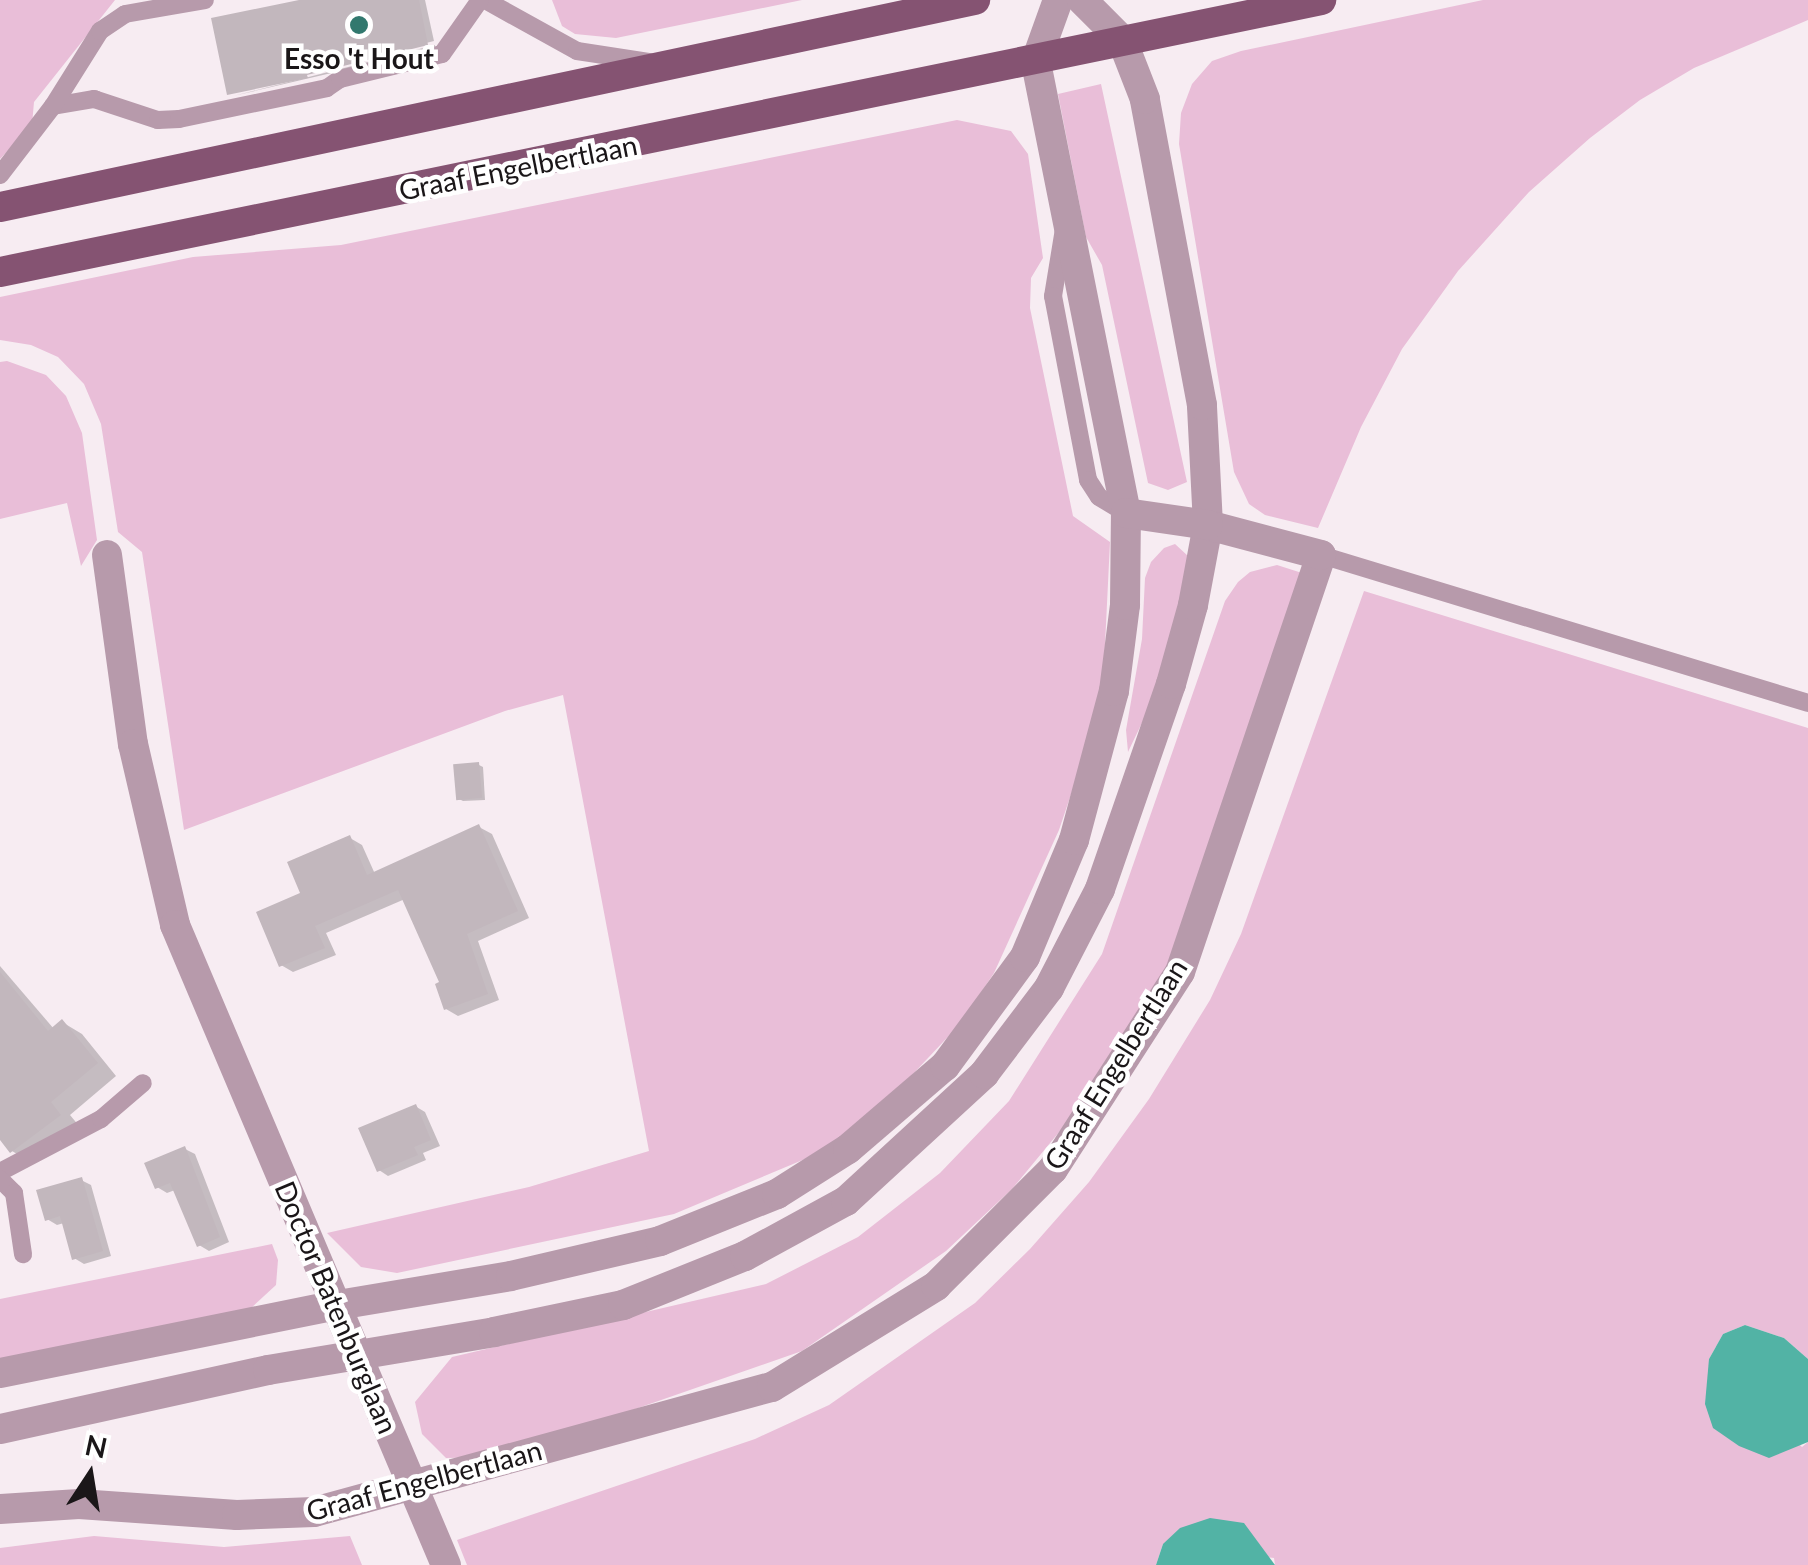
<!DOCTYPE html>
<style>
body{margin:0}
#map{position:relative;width:1808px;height:1565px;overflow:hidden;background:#f7ecf2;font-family:Lato,sans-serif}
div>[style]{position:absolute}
.green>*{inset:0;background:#e9bed8}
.water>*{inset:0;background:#52b3a5}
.shadow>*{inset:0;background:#0003}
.building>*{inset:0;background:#c2b7bd;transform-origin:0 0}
.lane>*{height:18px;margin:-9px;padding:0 9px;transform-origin:9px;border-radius:9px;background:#b79aab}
.street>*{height:30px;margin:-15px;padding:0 15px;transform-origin:15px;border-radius:15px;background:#b79aab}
.primary>*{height:30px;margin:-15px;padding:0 15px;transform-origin:15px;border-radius:15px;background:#855372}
.dots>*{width:28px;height:28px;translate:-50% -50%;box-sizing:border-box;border:5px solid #fff;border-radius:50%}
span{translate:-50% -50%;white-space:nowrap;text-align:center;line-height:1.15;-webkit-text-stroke:9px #fff;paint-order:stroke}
.poi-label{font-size:28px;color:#1a1618;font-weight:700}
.street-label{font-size:28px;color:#1a1618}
.north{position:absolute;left:40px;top:1425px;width:100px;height:100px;-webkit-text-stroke:8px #fff;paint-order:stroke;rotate:12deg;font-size:28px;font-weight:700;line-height:40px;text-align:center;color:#1a1618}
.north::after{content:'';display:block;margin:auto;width:35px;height:45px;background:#1a1618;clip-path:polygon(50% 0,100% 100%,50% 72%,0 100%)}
</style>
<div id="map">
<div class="green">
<i style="clip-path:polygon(0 0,115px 0,34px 102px,32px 125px,0 159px)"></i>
<i style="clip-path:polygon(552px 0,802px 0,616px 38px,575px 34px,562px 26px)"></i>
<i style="clip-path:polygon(1483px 0,1808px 0,1808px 20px,1694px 68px,1640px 100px,1590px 138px,1529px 192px,1458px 271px,1402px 349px,1361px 427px,1318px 528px,1265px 515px,1249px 504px,1234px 472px,1179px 144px,1181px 113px,1192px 84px,1212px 61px,1241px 51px)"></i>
<i style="clip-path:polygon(1101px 84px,1187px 482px,1168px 490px,1148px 483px,1102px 265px,1086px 237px,1058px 94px)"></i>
<i style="clip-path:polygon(957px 120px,1011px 131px,1028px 154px,1043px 258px,1031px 278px,1030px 308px,1073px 516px,1110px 542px,1103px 686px,1089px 741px,1059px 830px,994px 973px,960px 1024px,912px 1075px,854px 1129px,805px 1159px,674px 1214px,397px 1273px,361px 1267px,327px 1233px,529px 1187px,649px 1151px,563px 695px,505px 711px,184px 830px,142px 552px,118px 532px,101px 424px,84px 384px,58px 357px,31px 345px,0 340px,0 297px,193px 257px,341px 245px)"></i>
<i style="clip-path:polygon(7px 361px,46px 375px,66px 396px,82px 433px,97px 540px,81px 566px,67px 503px,0 519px,0 362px)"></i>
<i style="clip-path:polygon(1175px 544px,1188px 556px,1181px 601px,1150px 706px,1128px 752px,1126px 730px,1142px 639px,1145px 578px,1151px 562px,1164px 548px)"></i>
<i style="clip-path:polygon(1277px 565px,1302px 573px,1190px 914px,1157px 987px,1074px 1114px,1012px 1189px,946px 1251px,802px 1351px,497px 1457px,446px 1458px,422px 1434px,415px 1402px,452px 1357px,766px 1284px,858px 1237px,940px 1173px,1009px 1101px,1102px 954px,1225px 601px,1238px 582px,1250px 572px)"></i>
<i style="clip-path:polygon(1364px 591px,1808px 728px,1808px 1359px,1784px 1338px,1745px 1325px,1723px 1334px,1709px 1359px,1802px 1447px,1808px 1442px,1808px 1565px,1275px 1565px,1274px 1558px,1163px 1544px,1156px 1565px,467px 1565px,457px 1540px,755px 1439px,829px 1405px,975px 1303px,1030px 1249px,1089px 1182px,1149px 1099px,1210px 1000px,1241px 934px)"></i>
<i style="clip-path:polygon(272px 1244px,278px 1260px,276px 1285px,250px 1309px,0 1364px,0 1299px)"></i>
<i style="clip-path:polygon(94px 1536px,224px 1547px,350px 1536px,362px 1565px,0 1565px,0 1548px)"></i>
</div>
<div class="water">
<i style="clip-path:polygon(1745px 1325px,1784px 1338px,1808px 1359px,1808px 1442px,1769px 1458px,1739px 1446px,1713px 1428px,1705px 1404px,1709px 1359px,1723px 1334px)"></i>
<i style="clip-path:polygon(1210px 1518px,1244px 1523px,1275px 1565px,1156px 1565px,1163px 1544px,1180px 1528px)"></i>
</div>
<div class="shadow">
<i style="clip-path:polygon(302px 0,425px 0,434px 41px,229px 93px)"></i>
<i style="clip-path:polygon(435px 45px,435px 49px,233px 96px)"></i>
<i style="clip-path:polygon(479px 765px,483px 767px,485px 800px,463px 801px,459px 799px)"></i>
<i style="clip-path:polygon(479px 827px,492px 834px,529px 918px,478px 941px,499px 1000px,458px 1016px,446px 1009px,443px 984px,405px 899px,326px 933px,336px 955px,293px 972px,281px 965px,304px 894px,350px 838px,362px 845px,375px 874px)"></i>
<i style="clip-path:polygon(0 966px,54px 1029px,62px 1022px,82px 1034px,116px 1076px,70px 1115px,80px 1127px,32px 1163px,12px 1151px,0 1136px)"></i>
<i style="clip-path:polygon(415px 1106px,425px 1112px,440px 1146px,423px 1153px,426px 1160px,388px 1176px,379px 1170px)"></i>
<i style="clip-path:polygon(185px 1149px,195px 1154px,229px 1242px,209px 1251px,199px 1245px,175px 1190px,167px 1193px,157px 1187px)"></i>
<i style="clip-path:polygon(81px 1180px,91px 1185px,111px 1256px,84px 1264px,74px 1258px,64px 1223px,57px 1225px,47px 1219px)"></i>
</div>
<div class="building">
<i style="clip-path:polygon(299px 0,419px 0,428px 45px,307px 75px,308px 78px,227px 95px,211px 18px)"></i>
<i style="left:479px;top:762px;width:36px;height:26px;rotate:85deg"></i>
<i style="clip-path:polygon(479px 824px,518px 911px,467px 934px,488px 994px,444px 1010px,435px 984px,439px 982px,398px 890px,315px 926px,325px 948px,279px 967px,256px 912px,300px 893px,287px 862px,350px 835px,367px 875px)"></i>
<i style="clip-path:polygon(0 972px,48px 1031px,62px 1019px,98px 1063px,51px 1102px,61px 1115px,10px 1153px,0 1140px)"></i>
<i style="clip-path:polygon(416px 1104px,431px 1140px,414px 1147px,418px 1155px,377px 1172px,358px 1128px)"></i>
<i style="clip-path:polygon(185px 1146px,220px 1237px,197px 1247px,170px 1183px,155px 1189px,144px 1163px)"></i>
<i style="clip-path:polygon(82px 1177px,103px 1251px,72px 1260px,60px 1216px,45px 1221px,36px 1190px)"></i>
</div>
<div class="lane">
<i style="left:485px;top:0;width:105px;rotate:29deg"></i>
<i style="left:577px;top:51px;width:74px;rotate:8.6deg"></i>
<i style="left:53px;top:106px;width:42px;rotate:-9.7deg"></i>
<i style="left:94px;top:99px;width:67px;rotate:18.2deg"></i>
<i style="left:158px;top:120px;width:21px;rotate:-3deg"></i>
<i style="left:179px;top:119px;width:151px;rotate:-11.8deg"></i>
<i style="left:327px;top:88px;width:16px;rotate:-35deg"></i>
<i style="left:340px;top:79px;width:105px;rotate:-13.8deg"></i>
<i style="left:442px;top:54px;width:66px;rotate:-54.9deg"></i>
<i style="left:0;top:175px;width:87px;rotate:-52.5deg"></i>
<i style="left:53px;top:106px;width:89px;rotate:-57.9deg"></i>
<i style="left:100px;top:31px;width:30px;rotate:-34deg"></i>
<i style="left:125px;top:14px;width:81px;rotate:-9.9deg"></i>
<i style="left:1064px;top:229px;width:68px;rotate:99.3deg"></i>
<i style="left:1053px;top:296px;width:187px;rotate:79.2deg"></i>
<i style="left:1088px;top:480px;width:20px;rotate:57deg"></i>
<i style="left:1099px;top:497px;width:31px;rotate:31deg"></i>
<i style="left:1321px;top:555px;width:509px;rotate:16.9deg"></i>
<i style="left:0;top:1172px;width:114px;rotate:-27.7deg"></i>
<i style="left:101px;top:1119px;width:55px;rotate:-40.6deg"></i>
<i style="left:0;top:1179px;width:20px;rotate:45deg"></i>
<i style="left:14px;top:1193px;width:62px;rotate:81.6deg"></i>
</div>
<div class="street">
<i style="left:107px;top:555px;width:191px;rotate:82.2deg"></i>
<i style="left:133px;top:744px;width:186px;rotate:76.9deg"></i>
<i style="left:175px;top:925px;width:695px;rotate:67.05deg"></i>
<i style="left:0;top:1373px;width:345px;rotate:-11.4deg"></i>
<i style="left:338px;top:1305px;width:175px;rotate:-9.5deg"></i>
<i style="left:511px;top:1276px;width:153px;rotate:-13.2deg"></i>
<i style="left:660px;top:1241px;width:126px;rotate:-21.9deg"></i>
<i style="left:777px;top:1194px;width:84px;rotate:-32.4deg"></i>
<i style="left:848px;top:1149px;width:128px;rotate:-40.6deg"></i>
<i style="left:945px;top:1066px;width:135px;rotate:-53.7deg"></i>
<i style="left:1025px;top:957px;width:127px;rotate:-67.3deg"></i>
<i style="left:1074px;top:840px;width:154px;rotate:-75deg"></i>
<i style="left:1114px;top:691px;width:87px;rotate:-82.7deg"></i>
<i style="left:1125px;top:605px;width:92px;rotate:-89.4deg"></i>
<i style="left:1126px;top:513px;width:461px;rotate:-101.3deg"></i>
<i style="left:1036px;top:61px;width:65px;rotate:-70.2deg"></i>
<i style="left:0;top:1429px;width:274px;rotate:-12.4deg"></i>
<i style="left:268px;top:1370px;width:229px;rotate:-9.5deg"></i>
<i style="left:494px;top:1332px;width:132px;rotate:-11.8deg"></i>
<i style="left:623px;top:1305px;width:131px;rotate:-21.9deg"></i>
<i style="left:745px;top:1256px;width:115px;rotate:-28.6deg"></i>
<i style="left:846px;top:1201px;width:188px;rotate:-42.6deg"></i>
<i style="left:984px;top:1074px;width:108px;rotate:-52.9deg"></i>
<i style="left:1049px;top:988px;width:111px;rotate:-62.7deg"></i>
<i style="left:1100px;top:889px;width:217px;rotate:-70.9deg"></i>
<i style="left:1171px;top:684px;width:82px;rotate:-74.4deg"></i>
<i style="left:1193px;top:605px;width:81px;rotate:-79.4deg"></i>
<i style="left:1208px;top:525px;width:120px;rotate:-92.9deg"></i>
<i style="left:1202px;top:405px;width:311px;rotate:-100.6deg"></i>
<i style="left:1145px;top:99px;width:63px;rotate:-111.3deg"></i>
<i style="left:1122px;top:40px;width:57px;rotate:-135deg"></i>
<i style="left:0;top:1509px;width:79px;rotate:-3.6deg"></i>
<i style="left:79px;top:1504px;width:158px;rotate:4deg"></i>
<i style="left:237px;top:1515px;width:77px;rotate:-2.2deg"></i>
<i style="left:314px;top:1512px;width:475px;rotate:-15.3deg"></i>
<i style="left:772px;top:1387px;width:193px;rotate:-31.6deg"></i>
<i style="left:936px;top:1286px;width:165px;rotate:-45deg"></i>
<i style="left:1053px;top:1169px;width:234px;rotate:-57.2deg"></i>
<i style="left:1180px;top:972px;width:440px;rotate:-71.3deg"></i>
<i style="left:1321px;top:555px;width:117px;rotate:-165.1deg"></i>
<i style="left:1208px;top:525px;width:83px;rotate:-171.7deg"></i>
</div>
<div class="primary">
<i style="left:0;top:207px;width:997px;rotate:-11.99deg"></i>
<i style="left:0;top:272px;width:1349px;rotate:-11.63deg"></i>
</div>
<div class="dots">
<i style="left:359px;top:25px;background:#32786e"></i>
</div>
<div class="poi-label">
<span style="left:359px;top:58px">Esso 't Hout</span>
</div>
<div class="street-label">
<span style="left:518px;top:167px;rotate:-11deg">Graaf Engelbertlaan</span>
<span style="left:1115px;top:1064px;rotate:-58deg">Graaf Engelbertlaan</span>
<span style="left:337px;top:1307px;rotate:67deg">Doctor Batenburglaan</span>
<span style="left:424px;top:1480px;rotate:-15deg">Graaf Engelbertlaan</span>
</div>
<div class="north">N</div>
</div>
